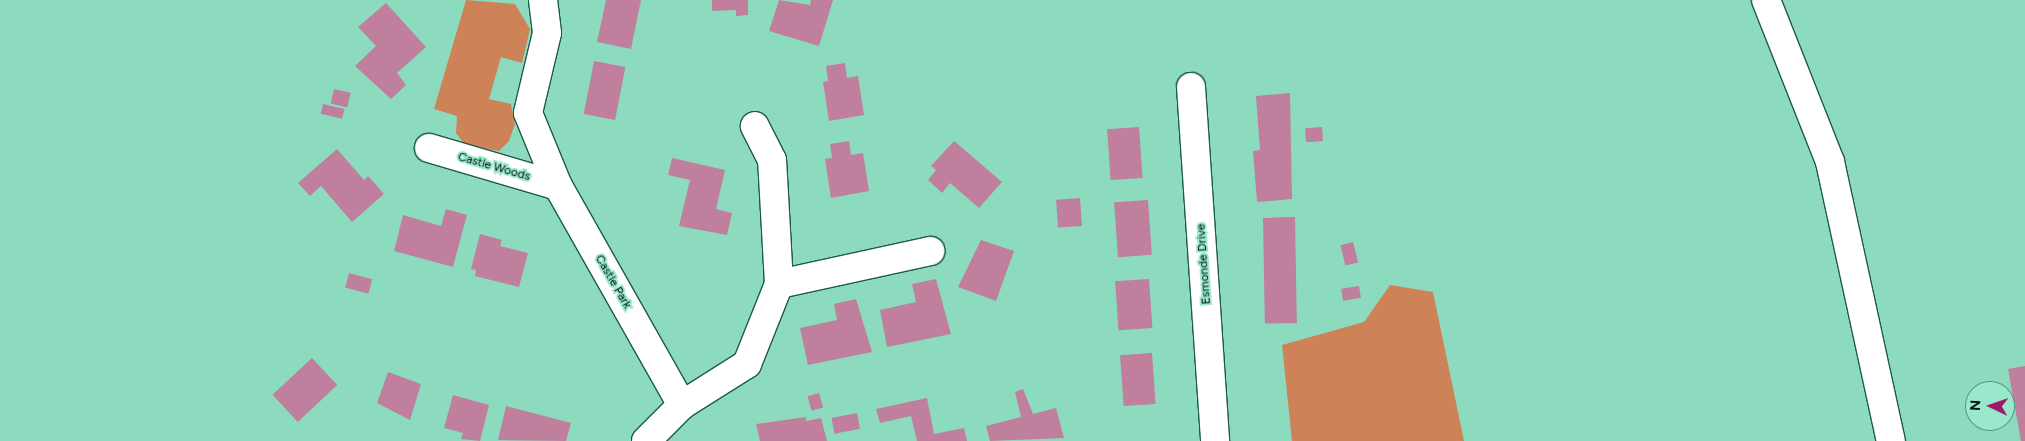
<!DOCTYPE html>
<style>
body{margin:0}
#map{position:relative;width:2025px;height:441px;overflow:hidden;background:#8ddbbf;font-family:Figtree,sans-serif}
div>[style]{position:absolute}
.green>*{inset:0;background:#ce8257}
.building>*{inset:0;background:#bf7f9d;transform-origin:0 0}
.roads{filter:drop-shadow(1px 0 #1d5a48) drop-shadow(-1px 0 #1d5a48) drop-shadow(0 1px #1d5a48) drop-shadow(0 -1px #1d5a48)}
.street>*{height:28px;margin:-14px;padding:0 14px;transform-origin:14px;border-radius:14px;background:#fff}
.secondary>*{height:28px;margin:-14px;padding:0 14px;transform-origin:14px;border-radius:14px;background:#fff}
span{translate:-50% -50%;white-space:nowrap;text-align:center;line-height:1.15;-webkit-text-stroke:4px #9ae8cc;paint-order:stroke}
.street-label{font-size:12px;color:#00160f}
.north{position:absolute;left:1965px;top:381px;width:50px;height:50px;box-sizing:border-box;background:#9ae8cc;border:1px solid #5c9480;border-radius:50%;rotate:273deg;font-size:14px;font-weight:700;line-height:20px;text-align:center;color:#00160f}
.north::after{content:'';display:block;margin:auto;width:18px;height:22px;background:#9e196a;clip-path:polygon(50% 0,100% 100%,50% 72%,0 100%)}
</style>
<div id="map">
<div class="green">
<i style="clip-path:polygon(466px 0,515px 4px,530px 29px,522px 63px,501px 57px,489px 99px,511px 104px,515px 124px,509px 141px,499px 151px,465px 145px,456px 133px,457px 116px,434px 109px)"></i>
<i style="clip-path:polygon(1390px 285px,1433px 292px,1464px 441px,1292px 441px,1282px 345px,1364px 322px)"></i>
</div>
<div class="building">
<i style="clip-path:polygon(606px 0,641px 0,631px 49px,597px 42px)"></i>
<i style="clip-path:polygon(712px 0,748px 0,748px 15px,736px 16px,736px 10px,712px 11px)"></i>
<i style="clip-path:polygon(779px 0,810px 5px,811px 0,833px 0,819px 46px,769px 31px)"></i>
<i style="clip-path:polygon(386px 3px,426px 47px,397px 73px,406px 85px,391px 99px,355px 66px,376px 46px,358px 27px)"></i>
<i style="left:594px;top:61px;width:32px;height:54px;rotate:11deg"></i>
<i style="clip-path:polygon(845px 63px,847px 78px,858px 76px,864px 115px,829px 121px,823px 82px,828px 81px,826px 66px)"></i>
<i style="left:334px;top:89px;width:17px;height:15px;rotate:13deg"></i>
<i style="clip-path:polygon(1290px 93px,1292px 199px,1257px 202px,1253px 151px,1260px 150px,1256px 96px)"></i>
<i style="left:323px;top:104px;width:22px;height:10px;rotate:13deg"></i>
<i style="left:1139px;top:127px;width:51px;height:32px;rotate:86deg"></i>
<i style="left:1322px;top:127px;width:14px;height:17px;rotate:86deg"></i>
<i style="clip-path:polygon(849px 141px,851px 155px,863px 153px,869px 191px,831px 198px,825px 159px,832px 158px,830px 144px)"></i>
<i style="clip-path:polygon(954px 141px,1002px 182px,979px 208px,950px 183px,942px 193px,928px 180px,936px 170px,931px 166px)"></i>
<i style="clip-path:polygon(337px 149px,364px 180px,368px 176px,384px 194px,352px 222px,321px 186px,310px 196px,298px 183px)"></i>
<i style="clip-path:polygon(672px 158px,725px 170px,716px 209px,732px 213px,727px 235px,679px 226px,690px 180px,668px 175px)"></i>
<i style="left:1080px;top:198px;width:28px;height:24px;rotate:86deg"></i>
<i style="left:1148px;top:200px;width:55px;height:34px;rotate:86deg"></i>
<i style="clip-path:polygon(446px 209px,467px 215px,453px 267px,394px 251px,403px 215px,441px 226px)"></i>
<i style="left:1295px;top:217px;width:106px;height:32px;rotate:89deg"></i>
<i style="clip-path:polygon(480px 234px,502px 240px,500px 246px,528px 253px,519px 287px,475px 276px,476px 270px,471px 269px)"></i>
<i style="clip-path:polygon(981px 240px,1014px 251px,996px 301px,958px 287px)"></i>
<i style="left:1353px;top:242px;width:21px;height:13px;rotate:76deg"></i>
<i style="left:349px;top:273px;width:24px;height:15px;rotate:15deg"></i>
<i style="clip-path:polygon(936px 279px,951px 334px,887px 347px,880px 310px,916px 302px,912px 284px)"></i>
<i style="left:1149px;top:279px;width:49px;height:34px;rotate:86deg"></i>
<i style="left:1359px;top:286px;width:12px;height:18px;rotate:81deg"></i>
<i style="clip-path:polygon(856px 299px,872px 352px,808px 365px,800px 328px,837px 320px,834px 304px)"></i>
<i style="left:1152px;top:353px;width:51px;height:32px;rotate:86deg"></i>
<i style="left:312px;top:358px;width:37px;height:54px;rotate:47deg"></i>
<i style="clip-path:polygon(2025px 366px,2025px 441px,2021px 441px,2008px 369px)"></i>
<i style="clip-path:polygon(388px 372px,421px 384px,410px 420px,377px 403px)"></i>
<i style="clip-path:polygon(1023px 389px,1033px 414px,1056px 408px,1064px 438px,990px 441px,986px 426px,1021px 417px,1015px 392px)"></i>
<i style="left:819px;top:393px;width:15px;height:12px;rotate:74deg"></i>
<i style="clip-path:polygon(453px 395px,489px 405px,480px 441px,461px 439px,463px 433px,444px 428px)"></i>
<i style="clip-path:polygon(927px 398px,934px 434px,964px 428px,967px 441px,917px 441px,911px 416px,880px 423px,876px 409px)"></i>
<i style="clip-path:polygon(506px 406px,571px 423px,566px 441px,498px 440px)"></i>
<i style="left:857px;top:413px;width:16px;height:26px;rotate:79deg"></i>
<i style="clip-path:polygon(806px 417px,806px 421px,821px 418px,827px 441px,760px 441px,756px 424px)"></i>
</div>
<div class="roads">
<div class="street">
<i style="left:543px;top:0;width:33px;rotate:83deg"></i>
<i style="left:547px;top:33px;width:82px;rotate:103.4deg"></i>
<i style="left:528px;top:113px;width:79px;rotate:67.7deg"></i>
<i style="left:558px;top:186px;width:252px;rotate:60.5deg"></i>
<i style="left:1191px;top:87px;width:355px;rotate:86.1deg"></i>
<i style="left:429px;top:148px;width:134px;rotate:16.4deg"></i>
<i style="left:779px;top:284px;width:155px;rotate:-12.3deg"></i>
<i style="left:646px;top:441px;width:51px;rotate:-45deg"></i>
<i style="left:682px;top:405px;width:77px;rotate:-32.2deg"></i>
<i style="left:747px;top:364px;width:86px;rotate:-68.2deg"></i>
<i style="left:779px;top:284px;width:124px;rotate:-93.2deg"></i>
<i style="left:772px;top:160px;width:38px;rotate:-117deg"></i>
</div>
<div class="secondary">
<i style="left:1766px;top:0;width:174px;rotate:68.4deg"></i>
<i style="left:1830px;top:162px;width:286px;rotate:77.7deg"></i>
</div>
</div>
<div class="street-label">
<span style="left:494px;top:167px;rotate:16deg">Castle Woods</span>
<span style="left:1204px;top:264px;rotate:-94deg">Esmonde Drive</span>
<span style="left:613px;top:282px;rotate:60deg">Castle Park</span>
</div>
<div class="north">N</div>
</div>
